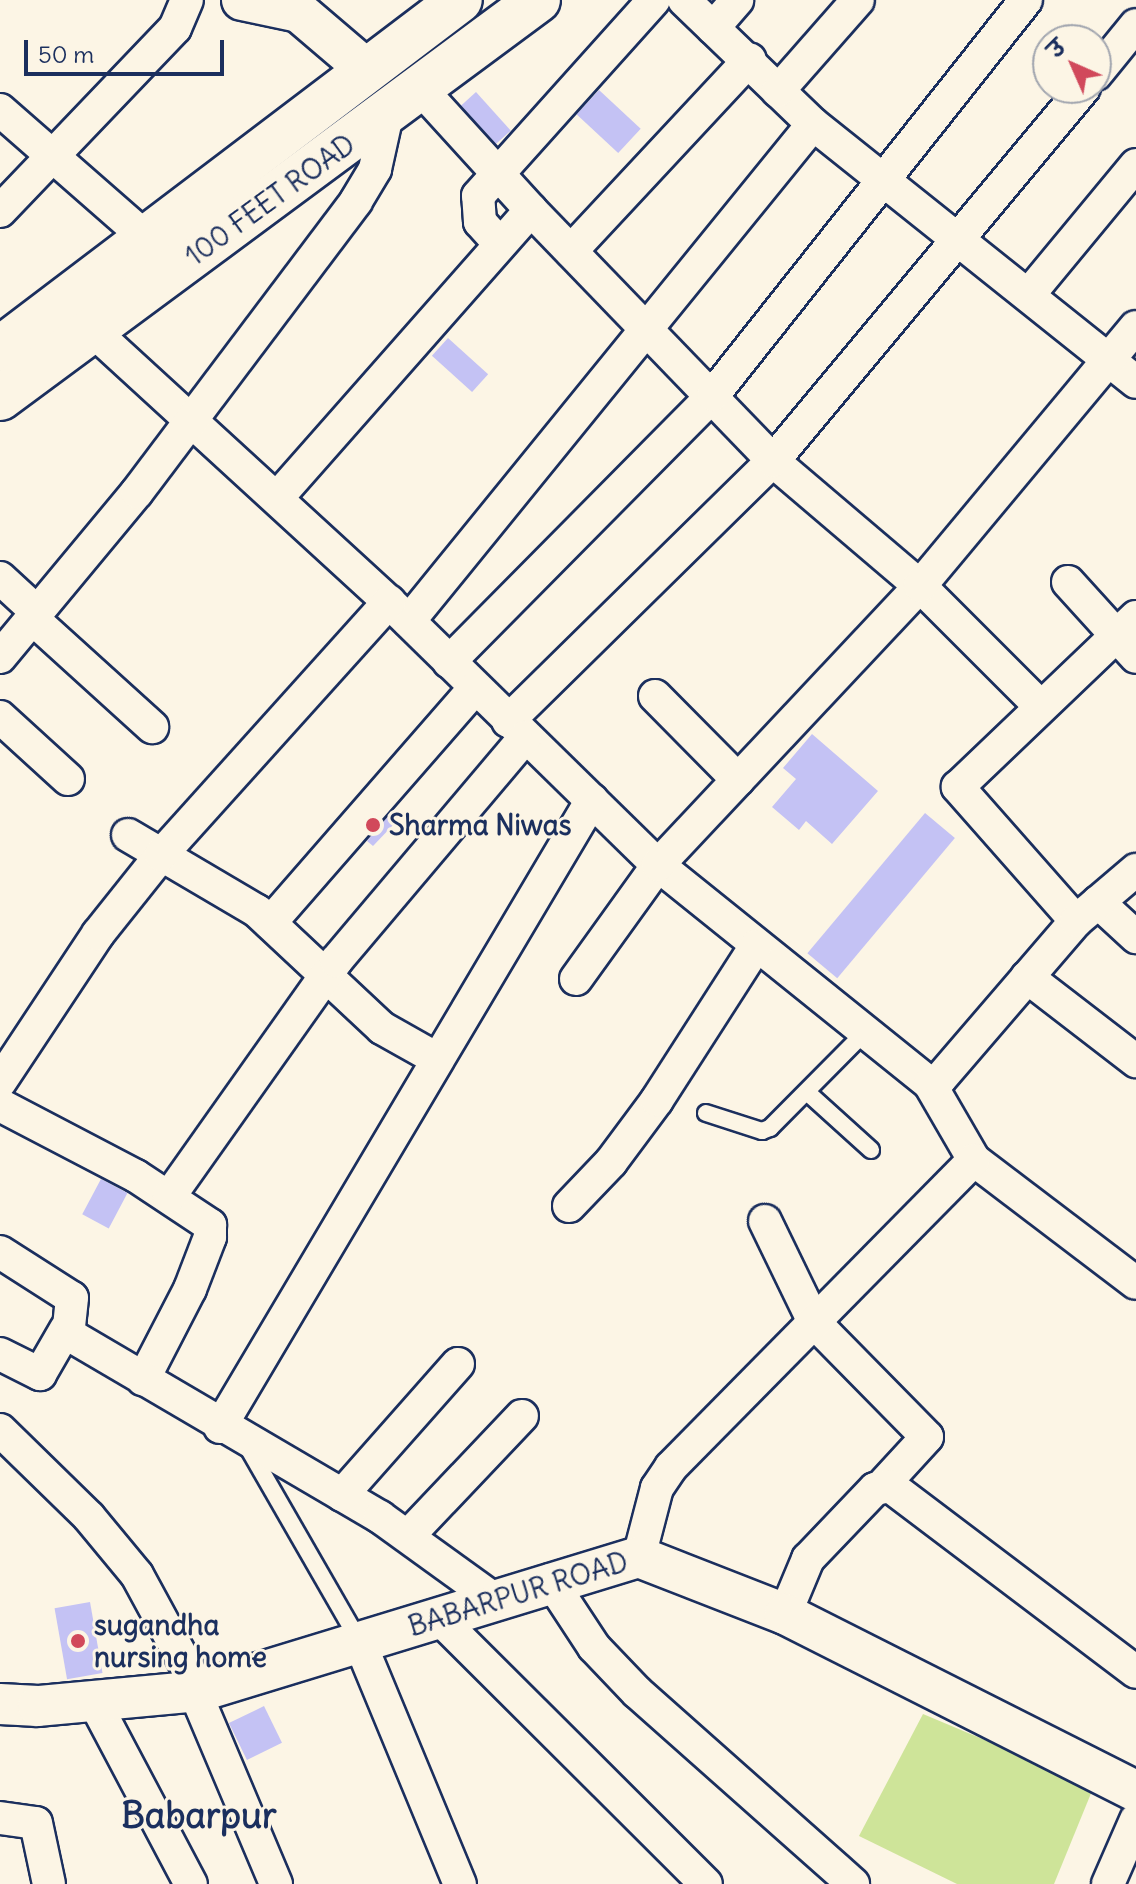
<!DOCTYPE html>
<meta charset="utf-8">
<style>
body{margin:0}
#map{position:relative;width:1136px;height:1884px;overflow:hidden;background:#fcf5e5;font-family:Delius,"Playpen Sans Deva",sans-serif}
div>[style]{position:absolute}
.green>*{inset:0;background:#cee499}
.building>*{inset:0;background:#c4c2f4;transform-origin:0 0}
.roads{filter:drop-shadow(2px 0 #1b2f5e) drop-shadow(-2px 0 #1b2f5e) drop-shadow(0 2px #1b2f5e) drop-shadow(0 -2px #1b2f5e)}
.service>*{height:16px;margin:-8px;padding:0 8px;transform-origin:8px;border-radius:8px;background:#fcf5e5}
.minor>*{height:32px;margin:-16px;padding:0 16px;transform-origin:16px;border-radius:16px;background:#fcf5e5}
.tertiary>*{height:40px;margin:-20px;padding:0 20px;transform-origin:20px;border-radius:20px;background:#fcf5e5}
.secondary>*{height:44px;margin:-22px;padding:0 22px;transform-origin:22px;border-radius:22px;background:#fcf5e5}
.dots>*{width:22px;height:22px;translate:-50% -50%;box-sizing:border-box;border:4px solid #fcf5e5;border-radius:50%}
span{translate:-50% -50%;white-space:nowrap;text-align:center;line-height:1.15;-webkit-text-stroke:6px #fcf5e5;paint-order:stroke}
.street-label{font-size:28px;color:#1b2f5e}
.poi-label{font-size:28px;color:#1b2f5e;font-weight:700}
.left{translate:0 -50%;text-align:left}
.district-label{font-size:36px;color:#1b2f5e;font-weight:700}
.north{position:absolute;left:1032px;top:24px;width:80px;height:80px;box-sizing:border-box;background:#fcf5e5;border:2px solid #a2a6af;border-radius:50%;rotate:315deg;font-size:22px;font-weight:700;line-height:32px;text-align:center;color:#1b2f5e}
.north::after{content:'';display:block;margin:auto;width:28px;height:36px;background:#d1495b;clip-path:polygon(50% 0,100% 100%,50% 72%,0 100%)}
.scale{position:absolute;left:24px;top:40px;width:200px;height:36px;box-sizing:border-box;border:4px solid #1b2f5e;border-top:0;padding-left:10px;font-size:24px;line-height:28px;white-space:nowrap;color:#1b2f5e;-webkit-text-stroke:6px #fcf5e5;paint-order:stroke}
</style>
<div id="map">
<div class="green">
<i style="clip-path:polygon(923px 1714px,1094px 1786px,1054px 1884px,957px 1884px,859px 1836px)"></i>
</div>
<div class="building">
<i style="left:599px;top:90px;width:57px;height:33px;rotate:43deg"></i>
<i style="left:476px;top:92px;width:52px;height:20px;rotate:48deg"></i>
<i style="left:448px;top:338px;width:54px;height:24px;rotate:42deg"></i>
<i style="clip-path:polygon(812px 734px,878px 791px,832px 844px,806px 821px,799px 830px,772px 807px,796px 779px,783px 768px)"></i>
<i style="left:925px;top:813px;width:39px;height:183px;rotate:40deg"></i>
<i style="clip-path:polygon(388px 816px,394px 824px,373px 846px,367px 841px)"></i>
<i style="left:101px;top:1179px;width:30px;height:40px;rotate:28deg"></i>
<i style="left:90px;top:1602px;width:72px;height:36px;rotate:80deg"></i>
<i style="left:264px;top:1706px;width:41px;height:39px;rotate:64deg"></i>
</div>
<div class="roads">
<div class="service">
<i style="left:808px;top:1093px;width:85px;rotate:42.1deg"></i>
<i style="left:706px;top:1113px;width:59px;rotate:17.8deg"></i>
<i style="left:762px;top:1131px;width:9px;rotate:-21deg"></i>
<i style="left:770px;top:1128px;width:134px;rotate:-45.3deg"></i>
<i style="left:247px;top:1446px;width:225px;rotate:60.1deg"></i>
</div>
<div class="minor">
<i style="left:684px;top:0;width:179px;rotate:43.9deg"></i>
<i style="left:813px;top:124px;width:413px;rotate:38.6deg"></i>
<i style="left:713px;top:28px;width:37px;rotate:-49deg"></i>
<i style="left:1096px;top:74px;width:63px;rotate:-50.8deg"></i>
<i style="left:778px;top:91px;width:121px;rotate:-48.7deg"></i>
<i style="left:0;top:110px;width:194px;rotate:41.2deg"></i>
<i style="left:531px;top:210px;width:349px;rotate:46deg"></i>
<i style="left:773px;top:461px;width:193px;rotate:40.4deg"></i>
<i style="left:920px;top:586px;width:168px;rotate:45deg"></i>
<i style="left:0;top:211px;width:253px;rotate:-46.3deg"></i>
<i style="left:175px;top:28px;width:30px;rotate:-67deg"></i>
<i style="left:500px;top:244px;width:30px;rotate:-132deg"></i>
<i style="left:480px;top:222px;width:26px;rotate:-94deg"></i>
<i style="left:478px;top:196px;width:263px;rotate:-48.1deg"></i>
<i style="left:571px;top:251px;width:262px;rotate:-47deg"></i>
<i style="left:1030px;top:293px;width:166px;rotate:-50.4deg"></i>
<i style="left:91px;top:329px;width:404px;rotate:42.5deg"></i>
<i style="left:389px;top:602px;width:376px;rotate:44.4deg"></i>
<i style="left:658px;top:865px;width:349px;rotate:38.8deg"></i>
<i style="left:930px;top:1084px;width:88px;rotate:59.9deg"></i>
<i style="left:974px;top:1160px;width:203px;rotate:37.2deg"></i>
<i style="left:277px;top:498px;width:384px;rotate:-48.6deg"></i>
<i style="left:531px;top:210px;width:164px;rotate:-132.3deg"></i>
<i style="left:0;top:578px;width:52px;rotate:42.6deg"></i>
<i style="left:1068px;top:582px;width:101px;rotate:47.8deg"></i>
<i style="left:33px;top:619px;width:161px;rotate:42.2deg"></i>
<i style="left:409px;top:621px;width:640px;rotate:-50.89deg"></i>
<i style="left:0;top:657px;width:214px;rotate:-50.3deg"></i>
<i style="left:137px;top:492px;width:364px;rotate:-53deg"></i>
<i style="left:356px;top:201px;width:37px;rotate:-59deg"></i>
<i style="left:375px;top:169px;width:55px;rotate:-77.5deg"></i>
<i style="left:449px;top:662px;width:375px;rotate:-45.3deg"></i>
<i style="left:713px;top:395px;width:504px;rotate:-51.61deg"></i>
<i style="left:655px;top:696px;width:118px;rotate:45.3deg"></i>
<i style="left:0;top:717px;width:92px;rotate:42.4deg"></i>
<i style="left:508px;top:721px;width:371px;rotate:-44.5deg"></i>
<i style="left:773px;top:461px;width:486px;rotate:-50.2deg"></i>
<i style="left:128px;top:835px;width:150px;rotate:30.5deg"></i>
<i style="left:257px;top:911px;width:171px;rotate:43.1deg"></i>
<i style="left:382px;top:1028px;width:63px;rotate:29.4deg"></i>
<i style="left:1098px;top:902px;width:52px;rotate:42.6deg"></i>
<i style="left:1076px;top:921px;width:179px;rotate:-131.4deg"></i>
<i style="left:958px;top:787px;width:246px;rotate:-43.7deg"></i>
<i style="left:270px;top:923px;width:312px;rotate:-48.9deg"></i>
<i style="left:1027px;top:977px;width:138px;rotate:37.6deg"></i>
<i style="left:576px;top:979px;width:140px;rotate:-54.3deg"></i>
<i style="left:658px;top:865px;width:383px;rotate:-46.8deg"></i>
<i style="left:920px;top:586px;width:337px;rotate:-50.2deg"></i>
<i style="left:0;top:1082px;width:178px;rotate:-56.5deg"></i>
<i style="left:98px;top:934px;width:101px;rotate:-51.4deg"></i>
<i style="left:161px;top:855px;width:341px;rotate:-48deg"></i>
<i style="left:930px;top:1084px;width:11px;rotate:-27deg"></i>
<i style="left:940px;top:1079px;width:208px;rotate:-49.3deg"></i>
<i style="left:1076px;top:921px;width:79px;rotate:-40.4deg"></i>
<i style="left:0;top:1105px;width:153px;rotate:27.6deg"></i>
<i style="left:136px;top:1176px;width:89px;rotate:33.5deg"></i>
<i style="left:210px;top:1225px;width:12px;rotate:90deg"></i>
<i style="left:210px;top:1237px;width:56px;rotate:111deg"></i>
<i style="left:190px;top:1289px;width:102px;rotate:117.3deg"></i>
<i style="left:169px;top:1197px;width:289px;rotate:-54.7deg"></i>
<i style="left:336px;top:961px;width:293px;rotate:-49.8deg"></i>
<i style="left:569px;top:1206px;width:61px;rotate:-46.3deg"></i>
<i style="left:611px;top:1162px;width:77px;rotate:-53.4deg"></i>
<i style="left:657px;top:1100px;width:183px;rotate:-57.3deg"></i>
<i style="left:765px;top:1221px;width:112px;rotate:64.1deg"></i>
<i style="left:814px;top:1322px;width:161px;rotate:45.5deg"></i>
<i style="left:927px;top:1437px;width:67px;rotate:132.6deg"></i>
<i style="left:0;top:1252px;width:85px;rotate:32.6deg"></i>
<i style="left:72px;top:1298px;width:36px;rotate:96deg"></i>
<i style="left:68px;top:1334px;width:362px;rotate:30.4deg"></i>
<i style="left:380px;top:1517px;width:142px;rotate:35.8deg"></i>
<i style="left:0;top:1354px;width:45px;rotate:26.6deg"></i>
<i style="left:40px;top:1374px;width:52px;rotate:-60deg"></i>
<i style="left:220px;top:1427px;width:729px;rotate:-59.32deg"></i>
<i style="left:0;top:1430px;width:124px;rotate:44.3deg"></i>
<i style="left:89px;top:1517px;width:75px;rotate:50.4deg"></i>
<i style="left:137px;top:1575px;width:132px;rotate:61.5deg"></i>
<i style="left:342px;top:1495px;width:175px;rotate:-48.5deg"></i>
<i style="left:409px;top:1535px;width:164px;rotate:-46.5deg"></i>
<i style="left:639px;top:1557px;width:71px;rotate:-75.4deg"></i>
<i style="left:657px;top:1488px;width:25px;rotate:-56deg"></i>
<i style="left:671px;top:1467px;width:431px;rotate:-45.4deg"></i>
<i style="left:550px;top:1580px;width:80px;rotate:56.7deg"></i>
<i style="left:594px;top:1647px;width:62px;rotate:46.3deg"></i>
<i style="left:637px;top:1692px;width:289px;rotate:41.6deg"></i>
<i style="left:785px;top:1614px;width:60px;rotate:-67.3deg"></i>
<i style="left:808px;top:1559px;width:97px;rotate:-46.3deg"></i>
<i style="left:875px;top:1489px;width:15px;rotate:-11deg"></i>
<i style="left:890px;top:1486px;width:308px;rotate:37.1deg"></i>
<i style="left:438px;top:1617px;width:378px;rotate:44.9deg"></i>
<i style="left:360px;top:1643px;width:261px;rotate:67.5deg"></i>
<i style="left:195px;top:1692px;width:208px;rotate:67.1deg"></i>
<i style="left:94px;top:1701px;width:207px;rotate:62.1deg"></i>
<i style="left:0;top:1818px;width:36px;rotate:8deg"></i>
<i style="left:36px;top:1823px;width:62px;rotate:78deg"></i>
<i style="left:1108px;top:1884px;width:70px;rotate:-66.4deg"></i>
</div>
<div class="tertiary">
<i style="left:242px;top:0;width:58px;rotate:11.9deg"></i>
<i style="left:299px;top:12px;width:89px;rotate:40.5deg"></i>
<i style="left:0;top:1704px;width:38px;rotate:3deg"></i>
<i style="left:38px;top:1706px;width:163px;rotate:-5.3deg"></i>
<i style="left:200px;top:1691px;width:459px;rotate:-17deg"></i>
<i style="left:639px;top:1557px;width:157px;rotate:21.3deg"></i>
<i style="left:785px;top:1614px;width:393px;rotate:26.8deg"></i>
</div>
<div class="secondary">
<i style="left:0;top:349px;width:577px;rotate:-37.19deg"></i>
<i style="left:0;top:398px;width:669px;rotate:-36.49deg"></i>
</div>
</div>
<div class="dots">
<i style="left:373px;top:825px;background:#d1495b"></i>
<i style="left:78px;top:1641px;background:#d1495b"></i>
</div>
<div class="street-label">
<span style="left:270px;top:200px;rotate:-36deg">100 FEET ROAD</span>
<span style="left:518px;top:1594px;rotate:-17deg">BABARPUR ROAD</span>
</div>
<div class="poi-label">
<span class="left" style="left:389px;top:825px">Sharma Niwas</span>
<span class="left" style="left:94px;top:1641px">sugandha<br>nursing home</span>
</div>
<div class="district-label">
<span style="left:199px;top:1816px">Babarpur</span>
</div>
<div class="north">उ</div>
<div class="scale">50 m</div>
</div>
